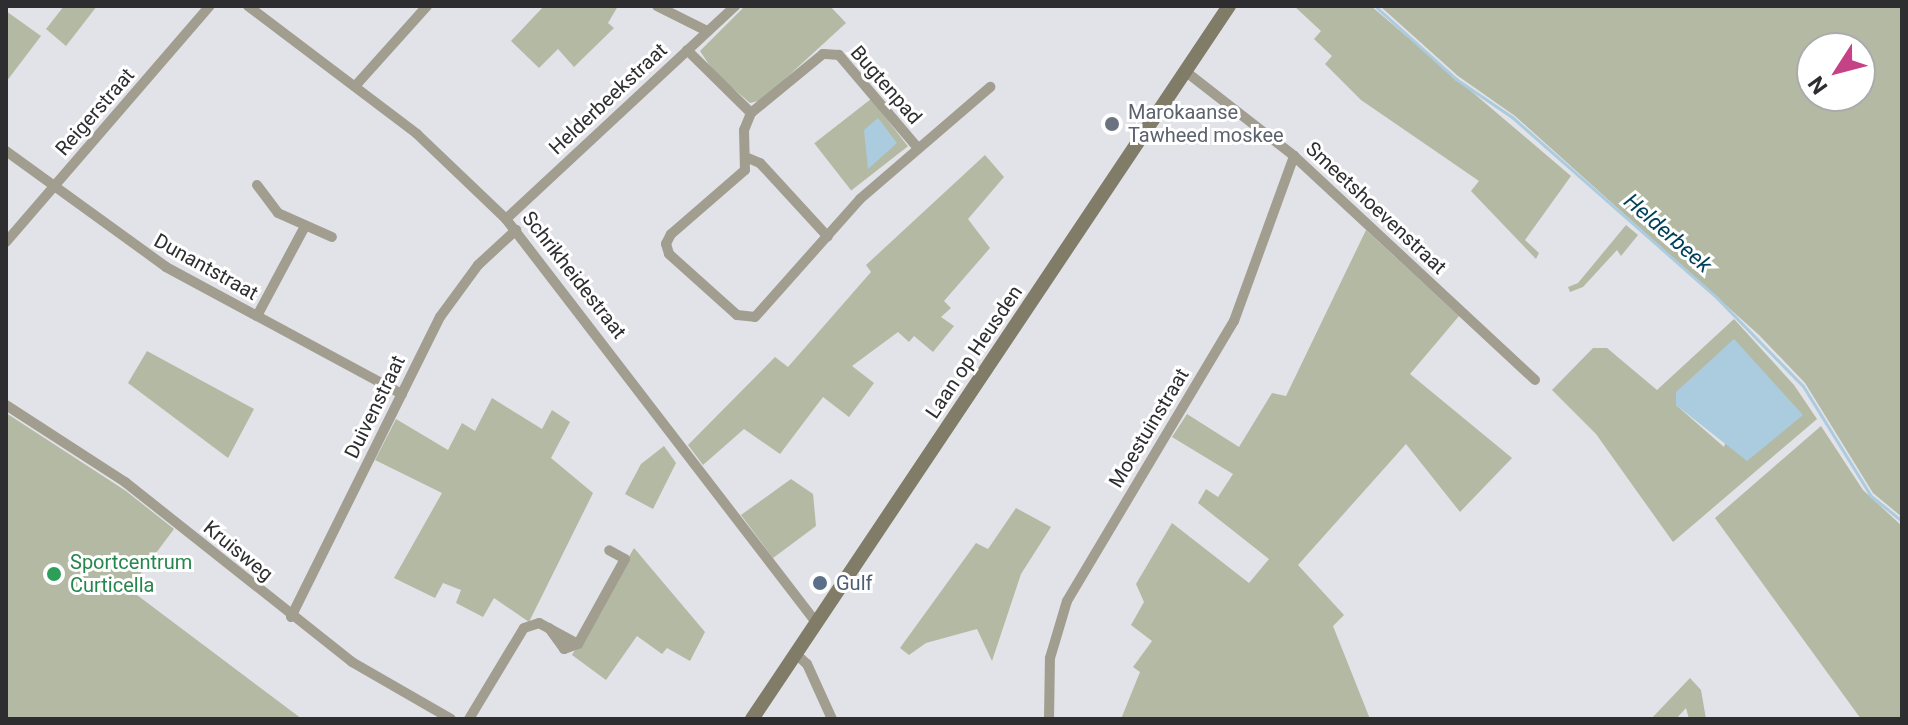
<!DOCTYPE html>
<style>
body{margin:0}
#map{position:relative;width:1908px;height:725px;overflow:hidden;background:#e2e2e9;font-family:Roboto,sans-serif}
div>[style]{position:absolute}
.green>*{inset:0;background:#b4b9a3;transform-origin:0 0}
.water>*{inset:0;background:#abccdf}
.stream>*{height:3px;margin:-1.5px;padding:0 1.5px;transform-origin:1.5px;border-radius:1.5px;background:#abccdf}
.street>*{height:10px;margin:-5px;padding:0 5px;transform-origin:5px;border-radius:5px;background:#a19e90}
.secondary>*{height:14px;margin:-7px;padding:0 7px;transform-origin:7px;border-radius:7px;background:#807c68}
.dots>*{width:22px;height:22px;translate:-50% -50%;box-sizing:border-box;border:4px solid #fff;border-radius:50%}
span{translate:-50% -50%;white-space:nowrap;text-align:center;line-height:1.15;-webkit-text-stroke:6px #fff;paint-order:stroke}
.street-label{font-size:20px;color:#2e2e30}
.worship-label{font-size:20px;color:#5b616d}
.left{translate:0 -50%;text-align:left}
.leisure-label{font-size:20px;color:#27864d}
.service-label{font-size:20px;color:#4e5e75}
.water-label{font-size:22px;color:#003f5a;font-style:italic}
.frame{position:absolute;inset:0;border:8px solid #2e2e30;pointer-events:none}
.north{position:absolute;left:1796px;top:32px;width:80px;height:80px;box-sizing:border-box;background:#fff;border:2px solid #ababac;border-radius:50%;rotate:234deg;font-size:22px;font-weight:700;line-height:32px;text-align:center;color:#2e2e30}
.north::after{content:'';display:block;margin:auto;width:28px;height:36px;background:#c64286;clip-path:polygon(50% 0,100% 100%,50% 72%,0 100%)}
</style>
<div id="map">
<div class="green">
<i style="clip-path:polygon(64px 6px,97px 6px,66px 46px,46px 29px)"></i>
<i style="clip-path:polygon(544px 6px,618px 6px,608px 23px,614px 28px,574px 67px,558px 49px,539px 68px,511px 41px)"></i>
<i style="clip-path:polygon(745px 6px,830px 6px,846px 23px,762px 100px,750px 103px,714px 72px,700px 51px)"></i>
<i style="clip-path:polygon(1294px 6px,1371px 6px,1571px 176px,1525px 240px,1539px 253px,1536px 259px,1471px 191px,1479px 181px,1361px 100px,1325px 64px,1332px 56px,1314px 39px,1321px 31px)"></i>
<i style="clip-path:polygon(evenodd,1380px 6px,1902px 6px,1902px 517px,1873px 493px,1805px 383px,1759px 335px,1515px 116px,1458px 76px,1380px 6px,1812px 48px,1860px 48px,1860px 96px,1812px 96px,1812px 48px)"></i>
<i style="clip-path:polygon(6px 11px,41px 36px,6px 82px)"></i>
<i style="left:871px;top:99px;width:60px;height:72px;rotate:52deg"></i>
<i style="clip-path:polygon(985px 155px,1004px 177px,968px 219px,990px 248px,944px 301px,951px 308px,941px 317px,954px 326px,933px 352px,914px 336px,909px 342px,898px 332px,852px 366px,874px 383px,849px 417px,823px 397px,780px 454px,744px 429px,703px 465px,688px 445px,775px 357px,788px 367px,871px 272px,866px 265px)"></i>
<i style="clip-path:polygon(1626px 225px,1638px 235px,1621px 256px,1617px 250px,1583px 287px,1570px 292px,1568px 287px,1578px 283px)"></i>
<i style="clip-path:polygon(1366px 230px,1459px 316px,1410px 374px,1512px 458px,1460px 512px,1406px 444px,1298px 565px,1344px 615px,1333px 626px,1370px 719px,1121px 719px,1140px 672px,1133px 667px,1152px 641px,1131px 625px,1144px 602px,1136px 584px,1172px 523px,1249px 583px,1269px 559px,1198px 503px,1206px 489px,1218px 497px,1233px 474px,1172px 437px,1187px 414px,1239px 447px,1272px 393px,1286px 396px)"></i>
<i style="clip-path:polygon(evenodd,1734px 319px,1794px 385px,1817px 419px,1673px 542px,1596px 434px,1552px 390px,1593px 348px,1607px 348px,1657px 390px,1734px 319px,1734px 340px,1751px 359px,1724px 447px,1676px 405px,1734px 340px)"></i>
<i style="clip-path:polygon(147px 351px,254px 409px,228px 458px,128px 383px)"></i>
<i style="clip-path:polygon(492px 398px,542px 429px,552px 410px,570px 422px,551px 458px,593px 493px,529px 622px,494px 598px,483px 617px,456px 603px,461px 590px,443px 583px,435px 598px,394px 578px,442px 493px,375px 460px,396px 419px,448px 450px,462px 423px,475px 431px)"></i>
<i style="clip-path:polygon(6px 413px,126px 491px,174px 529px,129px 589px,302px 719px,6px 719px)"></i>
<i style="clip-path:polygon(1821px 426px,1863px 490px,1902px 526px,1902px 719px,1861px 719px,1715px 518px)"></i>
<i style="clip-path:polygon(664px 446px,676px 463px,653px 509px,625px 494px,641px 464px)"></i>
<i style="clip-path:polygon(791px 479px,813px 494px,816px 526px,773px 558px,741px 515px)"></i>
<i style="clip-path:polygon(1016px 508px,1051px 527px,1021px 574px,992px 661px,977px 629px,926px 643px,909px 655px,900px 648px,976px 543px,988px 549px)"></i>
<i style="clip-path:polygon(634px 548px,705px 632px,690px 661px,667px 648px,662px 654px,637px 636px,606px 680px,572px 655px)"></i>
<i style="clip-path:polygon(1690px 678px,1701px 690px,1706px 719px,1689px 719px,1686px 708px,1676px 719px,1651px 719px)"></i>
</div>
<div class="water">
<i style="clip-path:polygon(878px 118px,897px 143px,868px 169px,864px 130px)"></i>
<i style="clip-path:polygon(1734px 339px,1803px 415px,1747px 461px,1676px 405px,1676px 392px)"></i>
</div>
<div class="stream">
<i style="left:1375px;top:6px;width:109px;rotate:42deg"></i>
<i style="left:1456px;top:79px;width:68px;rotate:34.2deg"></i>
<i style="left:1512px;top:117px;width:273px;rotate:41.4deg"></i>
<i style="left:1717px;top:298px;width:123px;rotate:45.7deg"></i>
<i style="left:1803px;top:386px;width:129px;rotate:58.3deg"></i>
<i style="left:1871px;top:496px;width:40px;rotate:39deg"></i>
</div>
<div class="street">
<i style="left:248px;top:6px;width:212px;rotate:37.1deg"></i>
<i style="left:417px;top:134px;width:123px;rotate:43.7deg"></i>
<i style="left:506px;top:219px;width:507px;rotate:52.45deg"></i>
<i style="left:657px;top:6px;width:56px;rotate:26.6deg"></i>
<i style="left:687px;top:50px;width:90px;rotate:44.5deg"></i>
<i style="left:1185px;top:71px;width:138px;rotate:37.9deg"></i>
<i style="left:1294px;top:156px;width:329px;rotate:42.9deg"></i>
<i style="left:357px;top:84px;width:105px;rotate:-48.1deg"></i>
<i style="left:917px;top:147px;width:121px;rotate:-130.3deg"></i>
<i style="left:839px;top:55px;width:16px;rotate:-176deg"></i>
<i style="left:823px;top:54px;width:93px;rotate:140.7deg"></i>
<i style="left:751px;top:113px;width:18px;rotate:112deg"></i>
<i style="left:744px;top:130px;width:40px;rotate:88.6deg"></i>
<i style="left:745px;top:170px;width:98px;rotate:139.1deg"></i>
<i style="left:671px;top:234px;width:11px;rotate:117deg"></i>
<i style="left:666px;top:244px;width:10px;rotate:73deg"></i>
<i style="left:669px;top:254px;width:91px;rotate:41.9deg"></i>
<i style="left:737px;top:315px;width:18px;rotate:6deg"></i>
<i style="left:755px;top:317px;width:158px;rotate:-48.3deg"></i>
<i style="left:860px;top:199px;width:172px;rotate:-40.7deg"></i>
<i style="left:6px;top:151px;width:198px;rotate:35.9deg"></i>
<i style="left:166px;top:267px;width:268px;rotate:28.3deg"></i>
<i style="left:748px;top:158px;width:13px;rotate:23deg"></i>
<i style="left:760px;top:163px;width:100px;rotate:47.4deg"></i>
<i style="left:257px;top:185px;width:35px;rotate:53deg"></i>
<i style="left:278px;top:213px;width:59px;rotate:24deg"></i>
<i style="left:506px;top:219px;width:313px;rotate:-42.9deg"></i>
<i style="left:6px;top:242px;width:312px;rotate:-49.2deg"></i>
<i style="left:257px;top:316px;width:100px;rotate:-61.9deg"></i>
<i style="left:6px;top:405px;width:142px;rotate:32.9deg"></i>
<i style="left:125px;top:482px;width:290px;rotate:38.4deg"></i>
<i style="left:352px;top:662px;width:114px;rotate:29.9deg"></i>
<i style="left:291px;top:617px;width:335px;rotate:-63.6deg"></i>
<i style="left:440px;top:317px;width:64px;rotate:-53.8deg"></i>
<i style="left:478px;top:265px;width:52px;rotate:-42.6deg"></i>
<i style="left:549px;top:628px;width:26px;rotate:54deg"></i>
<i style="left:564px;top:649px;width:15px;rotate:-20deg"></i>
<i style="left:578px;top:644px;width:97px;rotate:-61.1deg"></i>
<i style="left:625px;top:559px;width:18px;rotate:-151deg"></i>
<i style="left:795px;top:653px;width:16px;rotate:43deg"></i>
<i style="left:807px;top:664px;width:60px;rotate:65.6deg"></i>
<i style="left:469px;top:719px;width:106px;rotate:-58.9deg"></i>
<i style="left:524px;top:628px;width:16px;rotate:-18deg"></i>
<i style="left:539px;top:623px;width:44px;rotate:28.3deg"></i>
<i style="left:1049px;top:719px;width:61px;rotate:-89.1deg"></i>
<i style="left:1050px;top:658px;width:59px;rotate:-73.4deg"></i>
<i style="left:1067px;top:601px;width:326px;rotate:-59.2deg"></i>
<i style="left:1234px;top:321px;width:176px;rotate:-70deg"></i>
</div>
<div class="secondary">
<i style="left:752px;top:719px;width:858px;rotate:-56.22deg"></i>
</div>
<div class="dots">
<i style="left:1112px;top:124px;background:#6b7280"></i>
<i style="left:54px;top:574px;background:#2e9e5b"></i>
<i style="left:820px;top:583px;background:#5c6f8a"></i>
</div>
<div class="street-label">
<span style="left:886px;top:85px;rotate:49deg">Bugtenpad</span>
<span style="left:608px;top:99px;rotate:-43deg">Helderbeekstraat</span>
<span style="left:95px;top:112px;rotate:-49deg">Reigerstraat</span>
<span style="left:1376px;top:208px;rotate:43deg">Smeetshoevenstraat</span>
<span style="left:206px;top:267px;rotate:29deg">Dunantstraat</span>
<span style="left:574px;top:275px;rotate:52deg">Schrikheidestraat</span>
<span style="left:974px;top:352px;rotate:-56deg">Laan op Heusden</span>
<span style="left:375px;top:407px;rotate:-64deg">Duivenstraat</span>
<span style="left:1149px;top:428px;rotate:-59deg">Moestuinstraat</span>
<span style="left:238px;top:551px;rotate:39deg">Kruisweg</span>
</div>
<div class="worship-label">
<span class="left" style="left:1128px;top:124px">Marokaanse<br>Tawheed moskee</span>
</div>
<div class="leisure-label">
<span class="left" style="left:70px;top:574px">Sportcentrum<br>Curticella</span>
</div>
<div class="service-label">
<span class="left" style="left:836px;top:583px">Gulf</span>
</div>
<div class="water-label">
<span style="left:1668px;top:233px;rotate:41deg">Helderbeek</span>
</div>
<div class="frame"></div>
<div class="north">N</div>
</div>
